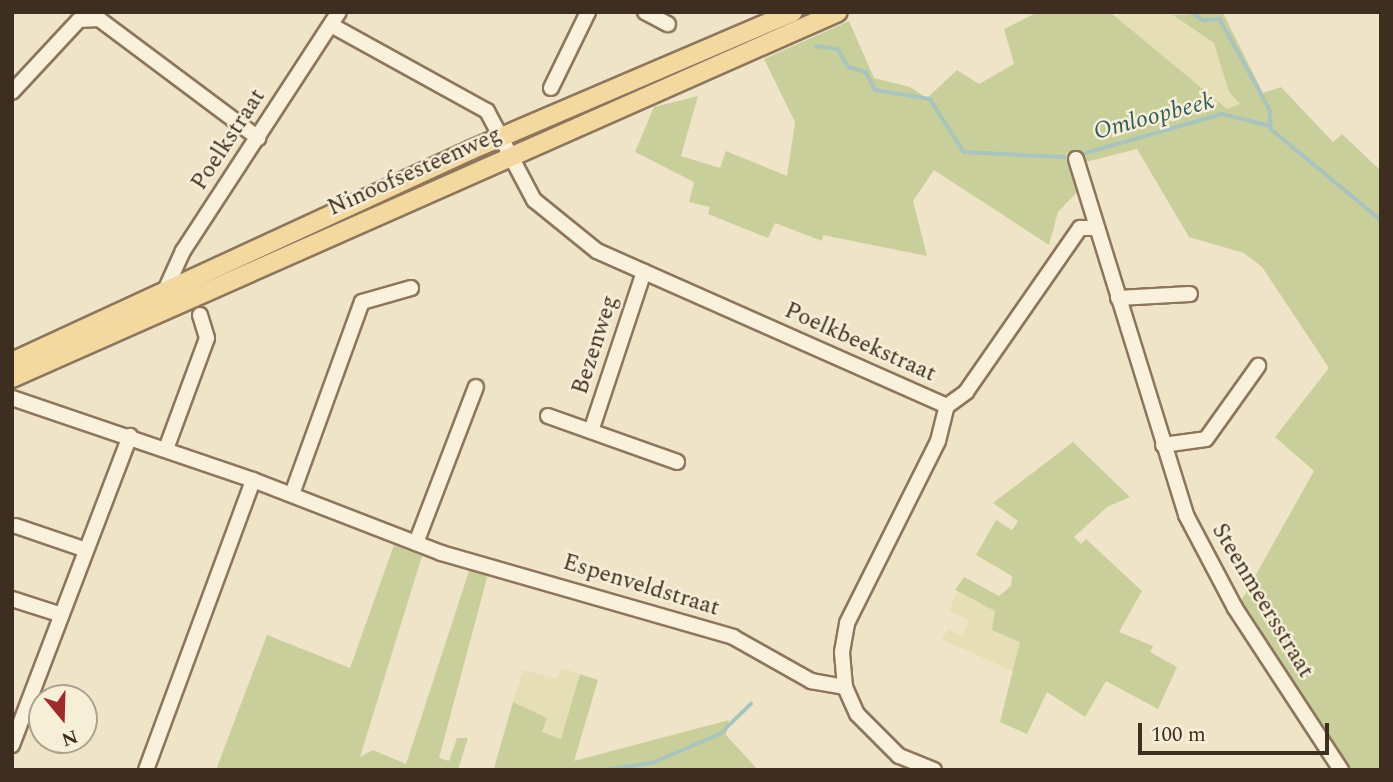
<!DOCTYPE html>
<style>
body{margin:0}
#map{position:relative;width:1393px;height:782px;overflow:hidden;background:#f0e4c8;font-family:Spectral,serif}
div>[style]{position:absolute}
.farmland>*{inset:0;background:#e6deb5}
.green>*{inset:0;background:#c9cf9b}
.stream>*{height:3.5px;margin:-1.75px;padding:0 1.75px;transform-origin:1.75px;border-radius:1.75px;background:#a9c4bc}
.roads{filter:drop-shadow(2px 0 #8d765c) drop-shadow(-2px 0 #8d765c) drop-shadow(0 2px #8d765c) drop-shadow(0 -2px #8d765c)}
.minor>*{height:14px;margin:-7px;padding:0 7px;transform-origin:7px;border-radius:7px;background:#faf1dc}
.major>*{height:18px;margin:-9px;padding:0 9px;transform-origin:9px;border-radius:9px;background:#f3d9a0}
span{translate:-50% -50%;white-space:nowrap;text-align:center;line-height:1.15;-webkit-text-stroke:5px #f7eed8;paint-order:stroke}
.street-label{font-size:23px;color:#3d2e20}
.water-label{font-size:24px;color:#2f5d5a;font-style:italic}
.frame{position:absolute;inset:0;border:14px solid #3d2e20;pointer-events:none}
.north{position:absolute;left:28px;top:684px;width:70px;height:70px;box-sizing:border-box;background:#f7eed8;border:2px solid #ada18e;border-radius:50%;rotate:161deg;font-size:19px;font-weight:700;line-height:28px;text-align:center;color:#3d2e20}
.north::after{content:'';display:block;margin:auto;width:24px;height:32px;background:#9e2a2b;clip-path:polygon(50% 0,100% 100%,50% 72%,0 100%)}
.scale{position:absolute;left:1138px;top:723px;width:191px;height:32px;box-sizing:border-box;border:4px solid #3d2e20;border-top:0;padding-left:9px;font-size:21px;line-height:24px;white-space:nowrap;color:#3d2e20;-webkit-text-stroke:5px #f7eed8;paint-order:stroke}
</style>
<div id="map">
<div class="farmland">
<i style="clip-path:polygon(1120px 12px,1171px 12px,1214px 43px,1229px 92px,1241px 105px,1227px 109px,1117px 18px)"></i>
<i style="clip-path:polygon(957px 592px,995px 611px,1020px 642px,1014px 672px,942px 639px,948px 629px,963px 636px,969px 620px,949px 611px)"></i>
<i style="clip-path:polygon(561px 668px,580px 674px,561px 739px,542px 733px,547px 718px,513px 702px,523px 670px,557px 679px)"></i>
</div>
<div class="green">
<i style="clip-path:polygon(1038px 12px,1110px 12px,1227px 109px,1240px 104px,1229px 92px,1214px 43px,1173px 15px,1223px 13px,1263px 93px,1281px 87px,1333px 142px,1342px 134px,1381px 171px,1381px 770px,1349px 770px,1240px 603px,1314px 471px,1275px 437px,1329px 368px,1262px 267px,1244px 253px,1189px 237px,1137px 149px,1082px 163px,1078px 151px,1066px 153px,1077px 192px,1058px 212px,1049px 245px,934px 170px,913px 201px,927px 256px,823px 235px,822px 241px,775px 223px,768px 238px,708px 214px,710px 207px,689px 202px,694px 182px,635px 152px,654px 107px,698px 96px,681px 156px,720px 168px,726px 151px,787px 176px,795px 122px,764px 59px,849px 21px,874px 78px,910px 87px,927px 98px,957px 70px,979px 84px,1014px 64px,1004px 29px)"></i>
<i style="clip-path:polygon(1073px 442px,1130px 497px,1107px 507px,1074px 537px,1081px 544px,1086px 539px,1142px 591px,1119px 632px,1153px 646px,1150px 652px,1177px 667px,1158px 709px,1106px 681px,1085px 717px,1047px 692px,1027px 734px,1000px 722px,1020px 642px,992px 630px,995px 611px,955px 590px,964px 577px,999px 596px,1011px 586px,1012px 576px,976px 555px,996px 520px,1012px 530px,1018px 521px,993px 503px)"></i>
<i style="clip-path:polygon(394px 545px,422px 556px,360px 757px,373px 750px,406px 764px,470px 568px,488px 574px,439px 758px,449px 761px,457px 738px,468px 738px,458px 770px,216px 770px,267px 635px,350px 668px)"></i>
<i style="clip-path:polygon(580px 674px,598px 680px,574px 761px,729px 720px,726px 735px,758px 770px,478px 770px,494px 768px,513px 702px,547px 718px,542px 732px,561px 739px)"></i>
</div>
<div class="stream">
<i style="left:1191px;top:12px;width:14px;rotate:34deg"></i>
<i style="left:1203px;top:20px;width:17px;rotate:-3deg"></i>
<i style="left:1220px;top:19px;width:104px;rotate:61.2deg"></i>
<i style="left:1270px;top:110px;width:19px;rotate:87deg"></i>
<i style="left:1271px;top:129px;width:143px;rotate:39.6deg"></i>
<i style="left:816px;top:46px;width:22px;rotate:8deg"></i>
<i style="left:838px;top:49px;width:21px;rotate:59deg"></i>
<i style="left:849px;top:67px;width:18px;rotate:16deg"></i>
<i style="left:866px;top:72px;width:20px;rotate:63deg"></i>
<i style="left:875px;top:90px;width:56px;rotate:9.3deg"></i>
<i style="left:930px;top:99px;width:63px;rotate:57.3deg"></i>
<i style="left:964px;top:152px;width:100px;rotate:2.9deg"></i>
<i style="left:1086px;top:153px;width:141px;rotate:-16deg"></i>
<i style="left:1222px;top:114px;width:50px;rotate:13.8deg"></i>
<i style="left:604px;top:770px;width:49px;rotate:-8.3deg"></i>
<i style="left:652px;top:763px;width:74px;rotate:-23.1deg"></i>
<i style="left:720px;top:734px;width:43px;rotate:-44.1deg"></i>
</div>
<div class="roads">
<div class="minor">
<i style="left:645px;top:12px;width:26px;rotate:28deg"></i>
<i style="left:331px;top:25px;width:178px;rotate:28.9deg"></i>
<i style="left:487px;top:111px;width:101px;rotate:62.2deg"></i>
<i style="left:534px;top:200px;width:81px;rotate:39deg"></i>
<i style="left:597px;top:251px;width:383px;rotate:23.9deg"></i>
<i style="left:551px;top:88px;width:85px;rotate:-64deg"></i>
<i style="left:12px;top:92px;width:98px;rotate:-47.1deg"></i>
<i style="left:79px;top:20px;width:20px;rotate:-3deg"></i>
<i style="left:99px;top:19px;width:199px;rotate:36.8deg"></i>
<i style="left:1076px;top:159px;width:373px;rotate:72.8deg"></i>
<i style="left:1186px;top:515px;width:105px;rotate:62.2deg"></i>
<i style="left:1235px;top:608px;width:194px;rotate:56.8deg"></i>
<i style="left:163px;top:295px;width:48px;rotate:-65.6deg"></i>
<i style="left:183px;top:251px;width:285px;rotate:-56.9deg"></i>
<i style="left:1118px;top:298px;width:72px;rotate:-3.2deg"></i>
<i style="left:12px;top:398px;width:255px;rotate:18.8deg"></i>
<i style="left:253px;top:480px;width:202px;rotate:21.2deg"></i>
<i style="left:441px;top:553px;width:304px;rotate:16deg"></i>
<i style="left:733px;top:637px;width:90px;rotate:29.4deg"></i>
<i style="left:811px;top:681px;width:35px;rotate:10deg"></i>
<i style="left:947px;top:406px;width:24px;rotate:-36deg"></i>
<i style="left:966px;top:392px;width:200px;rotate:-55.2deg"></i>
<i style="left:1080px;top:228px;width:16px"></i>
<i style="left:548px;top:416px;width:137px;rotate:19.6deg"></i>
<i style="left:591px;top:431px;width:168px;rotate:-71.6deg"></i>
<i style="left:1163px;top:445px;width:43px;rotate:-7.9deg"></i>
<i style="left:1206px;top:439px;width:90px;rotate:-54.5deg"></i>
<i style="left:166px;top:449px;width:118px;rotate:-69.7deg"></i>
<i style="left:207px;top:338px;width:24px;rotate:-107deg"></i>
<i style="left:292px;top:494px;width:204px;rotate:-70deg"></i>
<i style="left:362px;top:302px;width:51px;rotate:-15.9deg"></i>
<i style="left:16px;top:526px;width:74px;rotate:18.9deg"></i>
<i style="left:416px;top:543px;width:167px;rotate:-69deg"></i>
<i style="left:12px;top:599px;width:52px;rotate:17.7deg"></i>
<i style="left:12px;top:745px;width:331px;rotate:-69.1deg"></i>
<i style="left:146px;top:770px;width:309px;rotate:-69.7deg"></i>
<i style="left:934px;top:770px;width:38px;rotate:-158deg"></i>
<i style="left:899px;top:756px;width:59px;rotate:-135deg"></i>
<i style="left:857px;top:714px;width:30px;rotate:-114deg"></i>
<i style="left:845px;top:687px;width:35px;rotate:-95deg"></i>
<i style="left:842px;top:652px;width:29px;rotate:-80deg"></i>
<i style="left:847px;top:623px;width:203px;rotate:-63.4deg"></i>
<i style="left:938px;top:441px;width:36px;rotate:-76deg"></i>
</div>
<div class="major">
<i style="left:12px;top:362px;width:506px;rotate:-24.79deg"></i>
<i style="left:471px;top:150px;width:350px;rotate:-23.2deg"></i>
<i style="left:12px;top:378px;width:903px;rotate:-23.9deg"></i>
</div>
</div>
<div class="street-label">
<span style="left:229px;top:140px;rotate:-57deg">Poelkstraat</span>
<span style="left:415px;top:172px;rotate:-24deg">Ninoofsesteenweg</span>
<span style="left:860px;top:343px;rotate:24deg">Poelkbeekstraat</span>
<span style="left:596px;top:345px;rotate:-72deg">Bezenweg</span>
<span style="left:641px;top:586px;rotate:17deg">Espenveldstraat</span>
<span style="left:1262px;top:601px;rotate:59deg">Steenmeersstraat</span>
</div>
<div class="water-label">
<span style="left:1154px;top:117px;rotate:-15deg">Omloopbeek</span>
</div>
<div class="frame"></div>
<div class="north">N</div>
<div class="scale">100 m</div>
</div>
